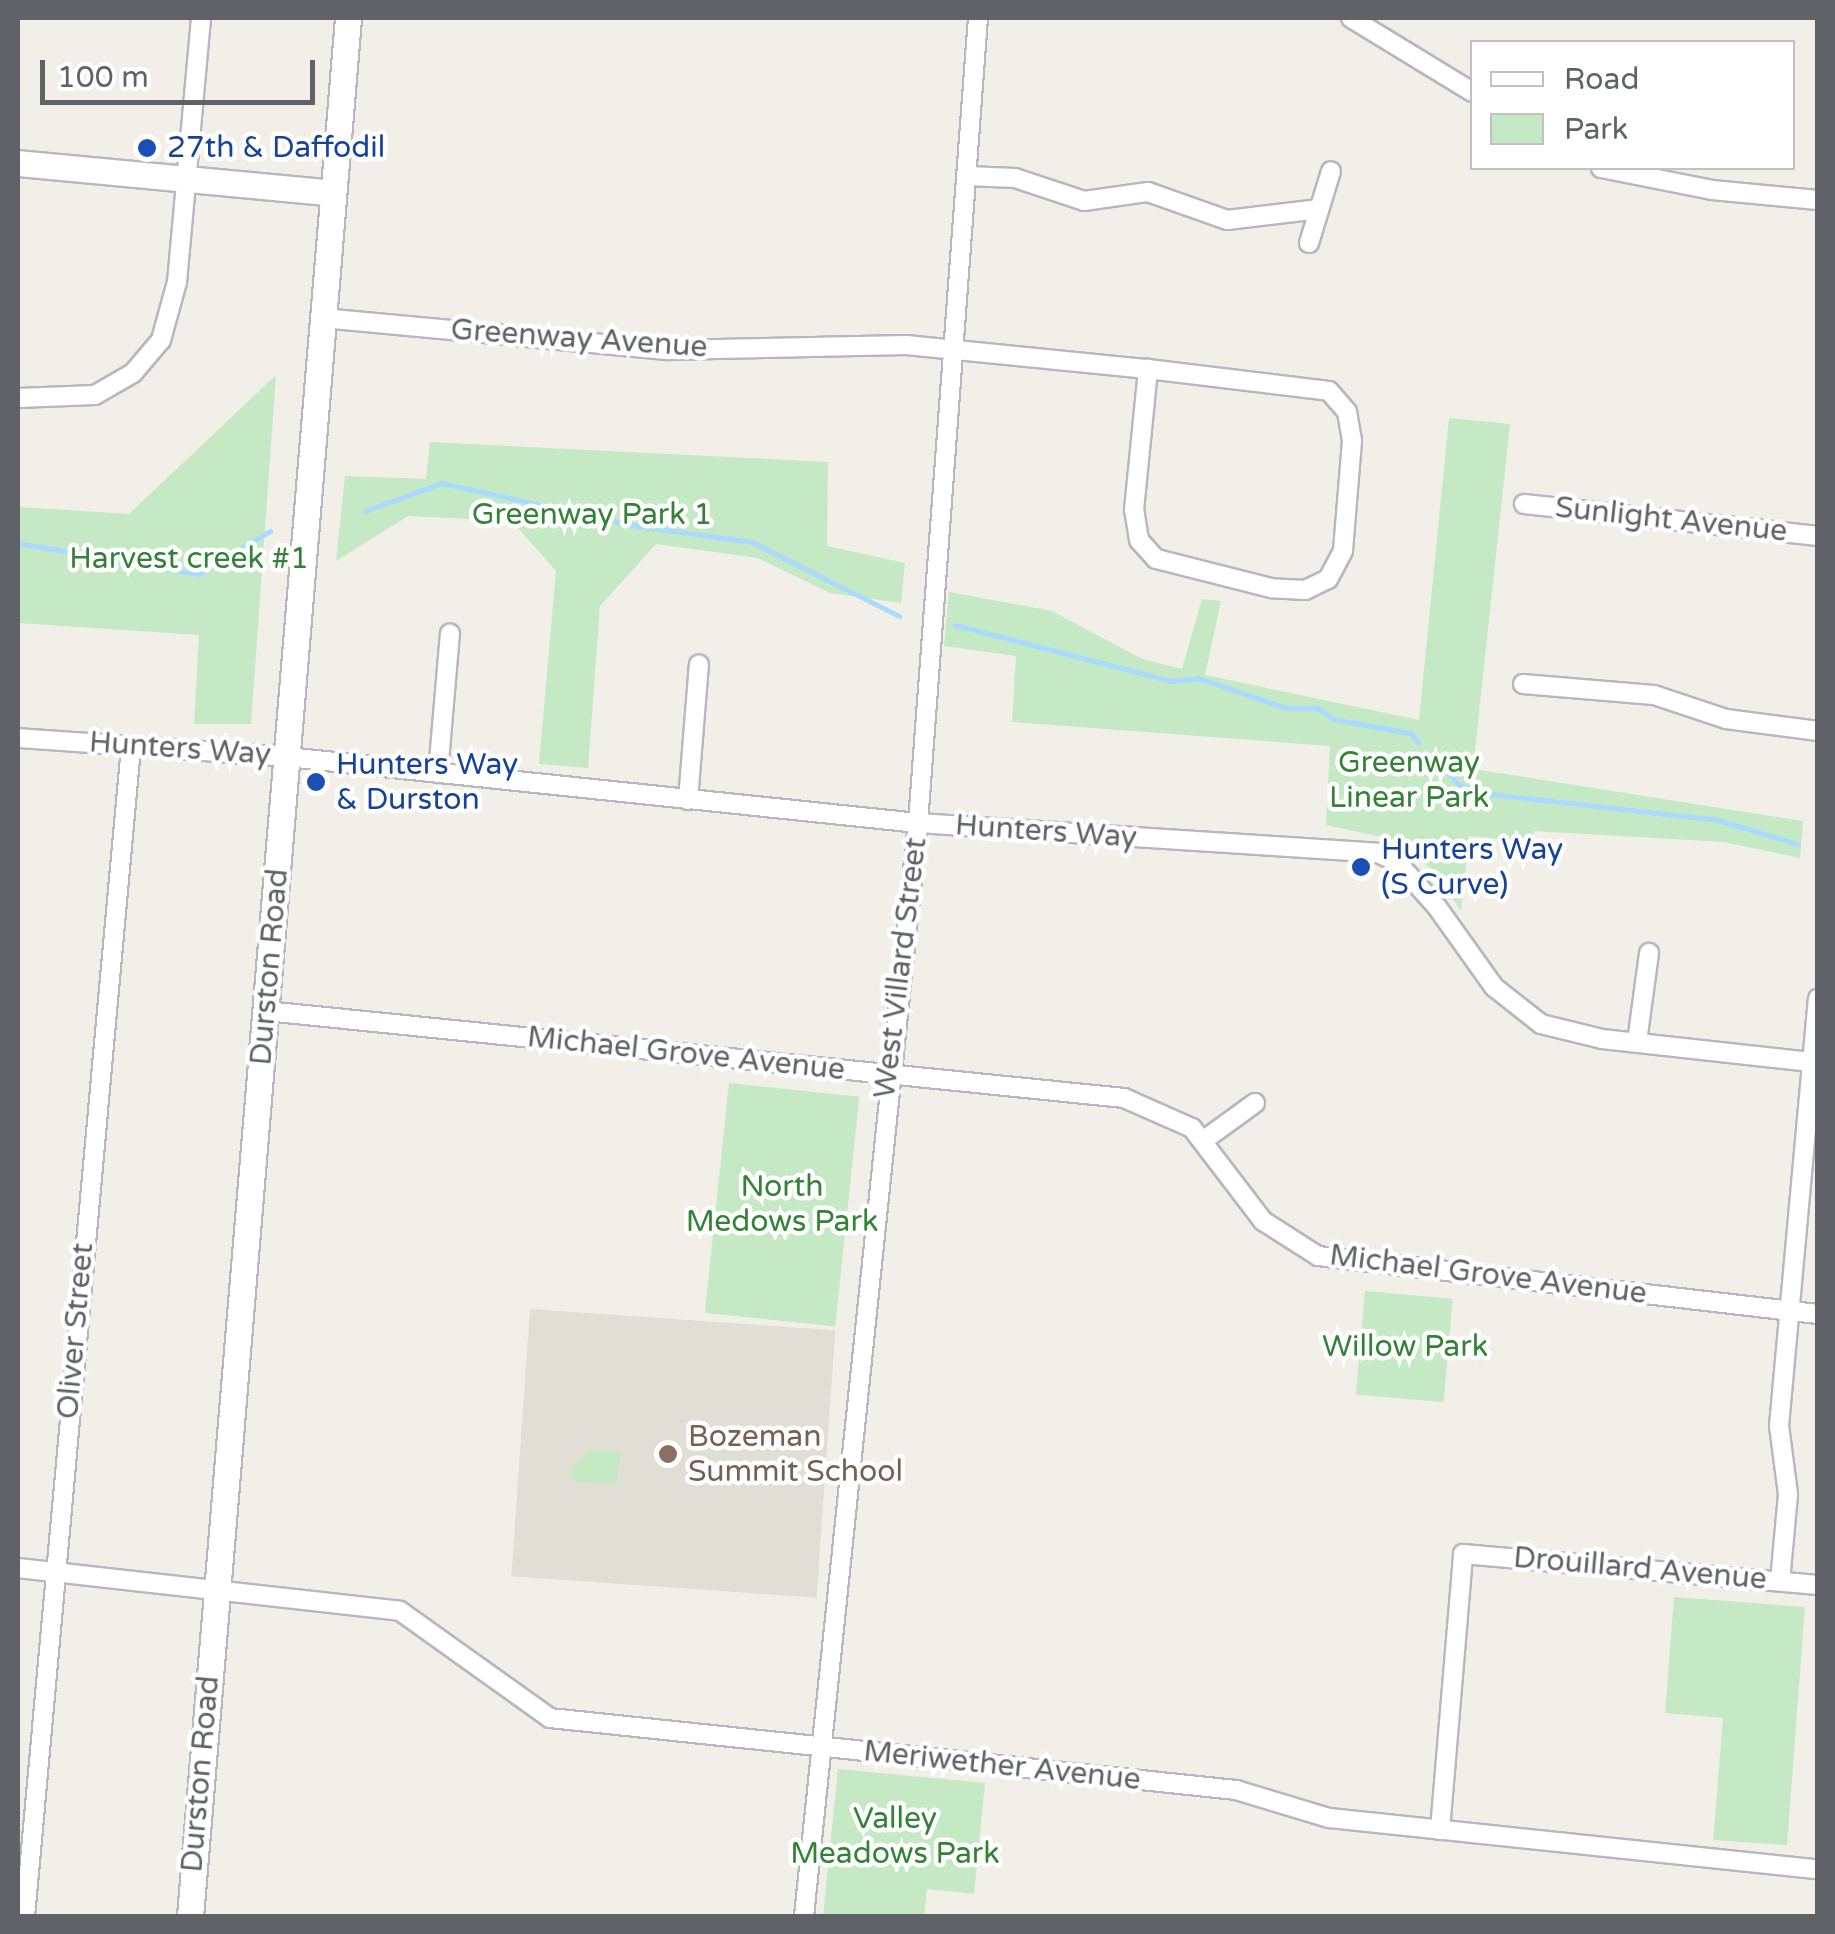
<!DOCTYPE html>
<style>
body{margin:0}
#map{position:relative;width:1835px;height:1934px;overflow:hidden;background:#f1efe8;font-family:"Varela Round",sans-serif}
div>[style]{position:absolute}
.education>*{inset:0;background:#e1ded6;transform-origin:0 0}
.green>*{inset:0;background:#c5e8c5;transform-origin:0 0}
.stream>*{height:5px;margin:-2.5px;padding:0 2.5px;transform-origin:2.5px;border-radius:2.5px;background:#aadaff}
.roads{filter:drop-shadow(2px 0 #b5b8bc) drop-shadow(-2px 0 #b5b8bc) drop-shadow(0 2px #b5b8bc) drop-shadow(0 -2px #b5b8bc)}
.street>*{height:18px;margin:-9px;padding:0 9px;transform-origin:9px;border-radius:9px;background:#fff}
.secondary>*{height:25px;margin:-12.5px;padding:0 12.5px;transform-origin:12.5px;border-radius:12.5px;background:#fff}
.dots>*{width:28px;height:28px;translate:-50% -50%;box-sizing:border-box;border:5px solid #fff;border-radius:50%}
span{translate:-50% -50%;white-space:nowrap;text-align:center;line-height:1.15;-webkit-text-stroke:9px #fff;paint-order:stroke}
.transit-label{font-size:30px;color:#164399}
.left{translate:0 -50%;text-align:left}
.street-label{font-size:30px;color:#5f6368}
.park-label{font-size:30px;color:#348238}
.education-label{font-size:30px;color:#785e54}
.frame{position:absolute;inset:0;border:20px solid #5f6368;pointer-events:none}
.legend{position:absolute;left:1470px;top:40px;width:325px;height:130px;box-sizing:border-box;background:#fff;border:2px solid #bfc1c3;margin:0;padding:12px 18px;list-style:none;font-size:30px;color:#5f6368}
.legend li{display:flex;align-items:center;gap:20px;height:50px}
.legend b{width:50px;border:2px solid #bfc1c3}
.scale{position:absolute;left:40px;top:60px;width:275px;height:45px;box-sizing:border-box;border:5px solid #5f6368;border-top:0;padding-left:12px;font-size:30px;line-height:35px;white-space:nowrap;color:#5f6368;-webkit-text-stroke:8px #fff;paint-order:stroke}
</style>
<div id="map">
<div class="education">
<i style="left:530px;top:1309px;width:306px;height:268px;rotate:4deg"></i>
</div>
<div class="green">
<i style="clip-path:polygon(276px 375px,251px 724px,194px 724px,199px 635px,18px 623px,18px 507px,129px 514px)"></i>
<i style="clip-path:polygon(1449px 418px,1510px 424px,1473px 769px,1803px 821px,1800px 858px,1724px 842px,1534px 831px,1532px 842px,1469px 836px,1461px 911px,1436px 873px,1396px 840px,1326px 825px,1330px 746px,1012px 722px,1016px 656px,944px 646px,949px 592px,1052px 611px,1142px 659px,1182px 669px,1202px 599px,1221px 601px,1205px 675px,1419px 720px)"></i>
<i style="clip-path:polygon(430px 442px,828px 462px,827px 546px,905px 563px,901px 603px,830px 593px,758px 558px,656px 544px,600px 606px,588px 768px,539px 764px,556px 571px,512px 521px,408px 516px,336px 561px,345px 476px,426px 479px)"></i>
<i style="left:729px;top:1083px;width:131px;height:231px;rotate:6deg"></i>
<i style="left:1365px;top:1291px;width:88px;height:104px;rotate:5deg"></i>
<i style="clip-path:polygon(593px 1449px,621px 1452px,616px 1484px,573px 1481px,570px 1468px)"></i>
<i style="clip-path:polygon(1674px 1597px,1805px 1607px,1787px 1845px,1713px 1840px,1723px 1718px,1665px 1713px)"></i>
<i style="clip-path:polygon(838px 1769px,985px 1783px,974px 1894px,927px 1889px,924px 1916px,823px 1916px)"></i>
</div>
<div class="stream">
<i style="left:365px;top:511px;width:82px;rotate:-20deg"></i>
<i style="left:442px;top:483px;width:194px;rotate:12.5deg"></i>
<i style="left:631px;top:525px;width:122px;rotate:8deg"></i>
<i style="left:752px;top:542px;width:165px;rotate:26.7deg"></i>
<i style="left:18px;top:543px;width:183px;rotate:9.8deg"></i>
<i style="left:198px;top:574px;width:84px;rotate:-30.8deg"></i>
<i style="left:955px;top:625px;width:223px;rotate:14.5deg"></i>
<i style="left:1171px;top:681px;width:27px;rotate:-6deg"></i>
<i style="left:1198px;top:678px;width:93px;rotate:18.8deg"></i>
<i style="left:1286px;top:708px;width:32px"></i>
<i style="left:1318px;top:708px;width:19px;rotate:36deg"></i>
<i style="left:1333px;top:719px;width:78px;rotate:10.3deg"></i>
<i style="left:1410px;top:733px;width:13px;rotate:48deg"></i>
<i style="left:1433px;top:757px;width:37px;rotate:47deg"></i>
<i style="left:1458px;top:784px;width:25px;rotate:21deg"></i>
<i style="left:1481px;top:793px;width:239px;rotate:6.5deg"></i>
<i style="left:1718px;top:820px;width:83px;rotate:16.9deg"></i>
</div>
<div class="roads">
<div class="street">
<i style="left:1351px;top:18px;width:142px;rotate:31.4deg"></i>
<i style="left:1601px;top:168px;width:113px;rotate:11.2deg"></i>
<i style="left:1712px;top:190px;width:106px;rotate:5.4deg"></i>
<i style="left:967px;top:176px;width:48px;rotate:2.4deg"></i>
<i style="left:1015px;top:178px;width:73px;rotate:18.4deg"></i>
<i style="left:1084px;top:201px;width:65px;rotate:-8deg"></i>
<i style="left:1148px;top:192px;width:84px;rotate:19.5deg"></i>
<i style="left:1227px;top:220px;width:93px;rotate:-6.8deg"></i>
<i style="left:1309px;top:243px;width:75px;rotate:-73deg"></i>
<i style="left:322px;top:318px;width:349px;rotate:5.3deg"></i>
<i style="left:670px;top:350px;width:236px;rotate:-1.2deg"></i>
<i style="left:906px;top:345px;width:243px;rotate:5.7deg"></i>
<i style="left:1148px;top:369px;width:182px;rotate:6.9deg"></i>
<i style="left:1329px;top:391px;width:28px;rotate:49deg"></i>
<i style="left:1347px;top:412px;width:29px;rotate:80deg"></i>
<i style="left:1352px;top:441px;width:110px;rotate:94.7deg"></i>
<i style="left:1343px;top:551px;width:32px;rotate:118deg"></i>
<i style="left:1328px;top:579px;width:25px;rotate:154deg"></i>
<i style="left:1305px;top:590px;width:34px;rotate:-177deg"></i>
<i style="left:1271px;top:588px;width:119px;rotate:-165.8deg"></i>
<i style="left:1156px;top:559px;width:25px;rotate:-132deg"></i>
<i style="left:1139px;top:540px;width:30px;rotate:-99deg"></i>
<i style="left:1134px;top:510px;width:142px;rotate:-84.3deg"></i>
<i style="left:18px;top:398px;width:77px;rotate:-2.2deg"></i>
<i style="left:95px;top:395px;width:44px;rotate:-30.1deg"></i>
<i style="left:133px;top:373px;width:43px;rotate:-49.7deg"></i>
<i style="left:161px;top:340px;width:60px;rotate:-74.6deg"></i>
<i style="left:177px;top:282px;width:265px;rotate:-84.8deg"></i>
<i style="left:1524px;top:504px;width:296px;rotate:6.2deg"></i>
<i style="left:1523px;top:684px;width:131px;rotate:4.8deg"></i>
<i style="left:1654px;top:695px;width:76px;rotate:18.4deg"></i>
<i style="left:1726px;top:719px;width:93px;rotate:7.4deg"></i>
<i style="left:18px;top:738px;width:270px;rotate:4deg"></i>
<i style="left:287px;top:757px;width:634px;rotate:5.97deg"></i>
<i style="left:918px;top:823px;width:461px;rotate:3.7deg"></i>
<i style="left:1378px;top:853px;width:21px;rotate:25deg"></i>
<i style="left:1397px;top:862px;width:60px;rotate:48.4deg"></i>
<i style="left:1437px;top:907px;width:98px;rotate:54.5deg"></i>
<i style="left:1494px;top:987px;width:60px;rotate:38.2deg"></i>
<i style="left:1541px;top:1024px;width:63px;rotate:13.8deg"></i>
<i style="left:1602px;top:1039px;width:217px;rotate:6.3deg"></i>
<i style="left:438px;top:773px;width:140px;rotate:-85.1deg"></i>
<i style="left:688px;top:800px;width:136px;rotate:-85.4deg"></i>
<i style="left:266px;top:1011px;width:862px;rotate:5.79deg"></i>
<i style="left:1124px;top:1098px;width:74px;rotate:23.8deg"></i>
<i style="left:1192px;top:1128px;width:117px;rotate:52.6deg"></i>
<i style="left:1263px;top:1221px;width:65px;rotate:32.5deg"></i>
<i style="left:1318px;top:1256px;width:503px;rotate:6.62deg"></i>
<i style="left:1637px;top:1042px;width:90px;rotate:-82.3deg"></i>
<i style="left:1204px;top:1140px;width:63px;rotate:-36deg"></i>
<i style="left:18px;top:1568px;width:384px;rotate:6.4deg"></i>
<i style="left:400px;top:1611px;width:184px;rotate:35.5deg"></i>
<i style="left:550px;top:1718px;width:690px;rotate:5.99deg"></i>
<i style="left:1236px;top:1790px;width:97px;rotate:16.8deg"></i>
<i style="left:1329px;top:1818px;width:492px;rotate:6deg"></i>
<i style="left:1780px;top:1581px;width:87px;rotate:-84.7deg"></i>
<i style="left:1788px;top:1494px;width:69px;rotate:-97.5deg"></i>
<i style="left:1779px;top:1426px;width:429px;rotate:-84.8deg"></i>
<i style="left:1440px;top:1830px;width:277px;rotate:-85.2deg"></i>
<i style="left:1463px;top:1554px;width:356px;rotate:5deg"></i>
<i style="left:25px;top:1916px;width:1175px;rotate:-84.82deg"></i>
<i style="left:804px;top:1916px;width:1099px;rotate:-84.05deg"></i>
<i style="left:918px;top:823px;width:807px;rotate:-85.74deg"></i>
</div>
<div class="secondary">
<i style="left:18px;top:163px;width:316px;rotate:5.4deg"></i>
<i style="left:190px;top:1916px;width:1905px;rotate:-85.24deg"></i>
</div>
</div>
<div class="dots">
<i style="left:147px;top:148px;background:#1a4fb4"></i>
<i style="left:316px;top:782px;background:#1a4fb4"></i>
<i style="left:1361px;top:867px;background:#1a4fb4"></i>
<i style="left:668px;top:1454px;background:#8d6e63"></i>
</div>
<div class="transit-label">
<span class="left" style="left:167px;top:148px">27th &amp; Daffodil</span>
<span class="left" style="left:336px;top:782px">Hunters Way<br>&amp; Durston</span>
<span class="left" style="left:1381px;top:867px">Hunters Way<br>(S Curve)</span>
</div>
<div class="street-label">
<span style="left:579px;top:339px;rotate:4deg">Greenway Avenue</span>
<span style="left:1671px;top:520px;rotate:6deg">Sunlight Avenue</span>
<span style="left:180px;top:749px;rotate:4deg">Hunters Way</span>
<span style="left:1046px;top:832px;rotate:4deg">Hunters Way</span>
<span style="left:270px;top:967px;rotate:-85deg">Durston Road</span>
<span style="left:901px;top:968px;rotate:-83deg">West Villard Street</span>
<span style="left:686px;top:1054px;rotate:6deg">Michael Grove Avenue</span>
<span style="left:1488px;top:1275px;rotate:7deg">Michael Grove Avenue</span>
<span style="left:76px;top:1331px;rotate:-85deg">Oliver Street</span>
<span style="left:1640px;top:1569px;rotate:5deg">Drouillard Avenue</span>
<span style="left:1002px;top:1766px;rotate:6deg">Meriwether Avenue</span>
<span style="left:201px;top:1774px;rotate:-85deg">Durston Road</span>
</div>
<div class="park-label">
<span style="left:592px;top:515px">Greenway Park 1</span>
<span style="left:189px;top:559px">Harvest creek #1</span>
<span style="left:1409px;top:780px">Greenway<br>Linear Park</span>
<span style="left:782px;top:1204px">North<br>Medows Park</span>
<span style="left:1405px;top:1347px">Willow Park</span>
<span style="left:895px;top:1836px">Valley<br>Meadows Park</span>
</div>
<div class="education-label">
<span class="left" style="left:688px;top:1454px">Bozeman<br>Summit School</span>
</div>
<div class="frame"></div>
<ul class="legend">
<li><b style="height:12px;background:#fff"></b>Road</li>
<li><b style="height:28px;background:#c5e8c5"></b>Park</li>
</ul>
<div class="scale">100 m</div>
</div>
